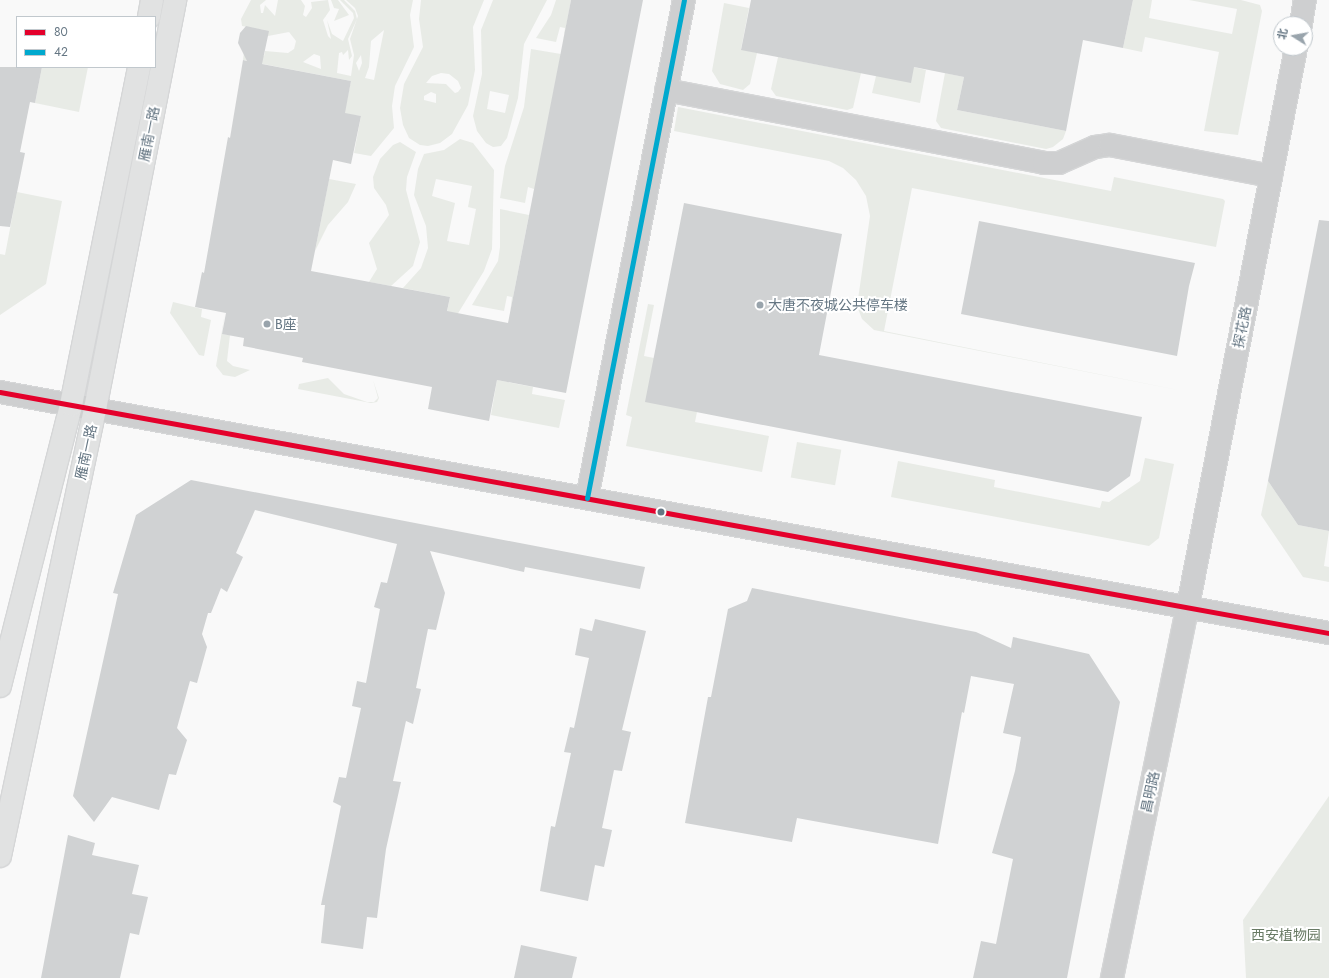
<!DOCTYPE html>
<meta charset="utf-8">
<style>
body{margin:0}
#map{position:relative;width:1329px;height:978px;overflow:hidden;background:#f9f9f9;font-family:Jost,"Noto Sans SC",sans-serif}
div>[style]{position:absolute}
.green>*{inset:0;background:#e8ebe6;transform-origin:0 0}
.building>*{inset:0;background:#d0d2d3}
.roads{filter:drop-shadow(1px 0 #d5d6d7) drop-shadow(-1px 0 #d5d6d7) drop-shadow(0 1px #d5d6d7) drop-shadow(0 -1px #d5d6d7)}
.minor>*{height:22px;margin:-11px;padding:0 11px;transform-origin:11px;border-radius:11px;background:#cecfd0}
.tertiary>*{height:22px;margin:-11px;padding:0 11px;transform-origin:11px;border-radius:11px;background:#cecfd0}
.secondary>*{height:22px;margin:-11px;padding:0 11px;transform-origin:11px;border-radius:11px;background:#e1e2e2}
.bus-1>*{height:5px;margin:-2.5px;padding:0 2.5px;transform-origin:2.5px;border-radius:2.5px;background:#e4002b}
.bus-2>*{height:5px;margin:-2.5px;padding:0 2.5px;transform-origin:2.5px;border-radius:2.5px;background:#00a9ce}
.dots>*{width:11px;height:11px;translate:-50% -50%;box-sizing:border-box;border:2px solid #fff;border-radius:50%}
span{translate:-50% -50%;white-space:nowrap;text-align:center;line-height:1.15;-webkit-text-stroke:4px #fff;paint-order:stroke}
.street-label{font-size:14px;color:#657683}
.poi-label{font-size:14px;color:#657683}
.left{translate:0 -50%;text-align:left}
.park-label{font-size:14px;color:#687a64}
.legend{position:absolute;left:16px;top:16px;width:140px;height:52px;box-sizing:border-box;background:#fff;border:1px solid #c1c8cd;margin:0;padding:5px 7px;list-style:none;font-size:12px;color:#657683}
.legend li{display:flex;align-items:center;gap:8px;height:20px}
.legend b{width:20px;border:1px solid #c1c8cd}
.north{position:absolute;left:1273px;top:16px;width:40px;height:40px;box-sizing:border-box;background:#fff;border:1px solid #c1c8cd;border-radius:50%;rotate:281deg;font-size:11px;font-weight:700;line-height:16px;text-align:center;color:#657683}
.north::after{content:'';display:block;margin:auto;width:14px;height:18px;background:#99a4ac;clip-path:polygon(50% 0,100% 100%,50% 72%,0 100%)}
</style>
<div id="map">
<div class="green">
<i style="clip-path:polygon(evenodd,251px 0,266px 0,260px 5px,261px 13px,263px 13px,265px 5px,275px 16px,278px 0,301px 0,305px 6px,303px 15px,306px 17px,312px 8px,311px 2px,328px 0,330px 10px,323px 20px,328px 36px,331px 39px,327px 20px,332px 34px,343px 41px,354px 18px,353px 13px,340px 0,344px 0,355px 11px,357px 19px,348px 39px,352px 56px,349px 60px,348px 50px,343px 55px,342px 52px,339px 53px,337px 73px,351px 76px,354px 55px,350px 39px,358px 16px,355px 8px,346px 0,413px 0,410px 15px,414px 47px,395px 86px,392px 106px,394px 128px,371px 156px,354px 153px,361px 116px,344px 114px,351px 81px,243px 60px,244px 52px,264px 56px,265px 51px,288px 53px,294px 49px,296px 41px,289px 32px,268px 36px,264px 30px,242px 26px,241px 19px,251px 0,384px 30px,374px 80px,365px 78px,369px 67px,371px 41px,384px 30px,251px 0,314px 54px,320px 56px,321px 69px,303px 62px,314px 54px,251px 0,361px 55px,362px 63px,359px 71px,356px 63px,361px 55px)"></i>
<i style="clip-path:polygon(331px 0,338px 0,349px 15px,334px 21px,339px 9px,334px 8px)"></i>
<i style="clip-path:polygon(evenodd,421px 0,484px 0,473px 27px,475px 70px,468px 105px,452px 134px,440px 143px,428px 146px,420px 145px,409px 138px,403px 125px,400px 108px,404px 84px,423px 47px,419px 19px,421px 0,441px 73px,449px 74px,458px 81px,461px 88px,458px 92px,455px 93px,446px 84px,426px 83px,432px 76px,441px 73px,421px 0,431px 92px,436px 94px,436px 103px,424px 100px,424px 96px,431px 92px)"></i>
<i style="clip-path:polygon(evenodd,493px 0,547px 0,524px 44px,518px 98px,507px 138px,501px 146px,493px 147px,486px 143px,477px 131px,473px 116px,482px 74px,481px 30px,493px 0,490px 91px,509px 95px,505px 113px,487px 109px,490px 91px)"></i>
<i style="clip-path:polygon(556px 0,571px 0,563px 43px,565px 28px,560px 27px,556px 42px,536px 38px,551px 15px)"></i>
<i style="clip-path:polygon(1133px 0,1152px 0,1149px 18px,1232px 34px,1237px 9px,1189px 0,1241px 0,1260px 5px,1262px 11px,1238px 135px,1204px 131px,1219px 52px,1145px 37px,1142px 52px,1123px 48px)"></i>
<i style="clip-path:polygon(724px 3px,749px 8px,741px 49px,757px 53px,750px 84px,743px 90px,720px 84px,712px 71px)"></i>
<i style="clip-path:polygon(531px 49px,561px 54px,532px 204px,534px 189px,528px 187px,525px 203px,500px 198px,505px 166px,524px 107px)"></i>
<i style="clip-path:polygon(778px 57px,861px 73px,853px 108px,847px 110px,776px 96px,771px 89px)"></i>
<i style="clip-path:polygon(42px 67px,88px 67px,79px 112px,35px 103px)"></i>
<i style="clip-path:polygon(914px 67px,926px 70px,920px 103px,872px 93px,876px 76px)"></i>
<i style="clip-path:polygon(945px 73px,964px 77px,957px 110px,1066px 131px,1063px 139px,1053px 147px,1046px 149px,941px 128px,936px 121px)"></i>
<i style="clip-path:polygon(678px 107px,1111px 191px,1114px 177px,1223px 199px,1225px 201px,1216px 247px,912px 188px,884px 331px,1188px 392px,874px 330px,862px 319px,857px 306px,870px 216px,866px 196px,856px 180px,843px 168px,829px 161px,674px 131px)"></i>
<i style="clip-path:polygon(evenodd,460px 139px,473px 143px,494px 170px,492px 249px,484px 271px,457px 315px,435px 371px,450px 297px,403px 288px,421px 268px,428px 248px,426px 226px,414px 195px,418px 169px,424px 154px,444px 150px,460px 139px,436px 179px,472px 186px,468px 207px,476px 209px,469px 245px,447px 241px,455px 203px,432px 196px,436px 179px)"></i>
<i style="clip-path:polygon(400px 142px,416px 152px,407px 177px,406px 190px,420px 242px,413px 266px,391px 286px,369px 282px,377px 269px,369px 243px,389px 215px,386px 205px,374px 188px,373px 177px,380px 159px,393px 145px)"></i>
<i style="clip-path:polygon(329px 179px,356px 184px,348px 202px,328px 225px,315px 251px)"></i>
<i style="clip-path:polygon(17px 192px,62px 201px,46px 284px,0 315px,0 254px,5px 255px)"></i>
<i style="clip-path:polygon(500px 209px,529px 215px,510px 313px,512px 297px,507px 296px,504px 311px,472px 305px,498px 261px,500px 247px)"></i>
<i style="clip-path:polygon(173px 302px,202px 309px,201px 317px,211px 320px,204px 356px,199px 355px,170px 313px)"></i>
<i style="clip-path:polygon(648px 304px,654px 305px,644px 356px,654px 358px,697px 412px,695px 422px,769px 436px,762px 472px,626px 446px,632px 417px,626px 415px)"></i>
<i style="clip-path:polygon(225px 313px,222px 334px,230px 335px,227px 361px,233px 366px,250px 370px,235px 377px,223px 375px,216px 366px)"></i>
<i style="clip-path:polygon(328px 378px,344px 394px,367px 402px,374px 402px,378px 398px,373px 380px,379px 398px,377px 402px,371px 403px,298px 389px,299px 384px)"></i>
<i style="clip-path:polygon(497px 380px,533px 387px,532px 394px,565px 400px,559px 428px,491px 415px)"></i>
<i style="left:797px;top:442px;width:45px;height:36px;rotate:10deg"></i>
<i style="clip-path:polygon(1145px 458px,1174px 464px,1159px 538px,1149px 546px,891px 497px,898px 461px,995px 480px,994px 487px,1100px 508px,1102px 501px,1109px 502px,1140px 481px)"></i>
<i style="clip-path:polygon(1268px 481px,1298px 525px,1329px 531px,1324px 566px,1329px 567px,1329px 582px,1303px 577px,1261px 515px)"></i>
<i style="clip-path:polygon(1329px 796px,1329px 978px,1246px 978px,1243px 920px)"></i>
</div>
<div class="building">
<i style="clip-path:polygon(571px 0,643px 0,566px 393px,497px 380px,489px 421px,428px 409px,432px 387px,302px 362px,303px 358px,243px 346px,244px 338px,222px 334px,226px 313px,195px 307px,202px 272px,204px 273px,228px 137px,230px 138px,243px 60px,247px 61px,238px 43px,240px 33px,246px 26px,269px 31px,262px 64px,351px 81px,345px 113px,361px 116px,351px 164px,333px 160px,311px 271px,450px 297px,447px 311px,508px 323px)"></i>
<i style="clip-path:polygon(751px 0,1133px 0,1123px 48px,1083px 40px,1066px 131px,957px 110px,964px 77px,914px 67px,911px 83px,741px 50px)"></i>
<i style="clip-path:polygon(0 67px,42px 67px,35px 103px,30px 102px,20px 152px,25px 153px,10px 227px,0 226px)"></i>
<i style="clip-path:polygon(684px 203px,842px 234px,819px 355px,1142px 417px,1130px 476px,1108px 492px,645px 402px)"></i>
<i style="clip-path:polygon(1319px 220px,1329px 221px,1329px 531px,1298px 525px,1268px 481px)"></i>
<i style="clip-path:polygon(979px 221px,1195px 263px,1189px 286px,1177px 356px,961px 314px)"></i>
<i style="clip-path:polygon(191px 480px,645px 567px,640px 589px,525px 567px,524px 572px,430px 551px,445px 593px,436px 630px,428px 629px,416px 688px,421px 689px,413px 724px,406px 721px,393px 781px,401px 782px,386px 849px,377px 918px,367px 917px,363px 949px,321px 943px,325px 905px,321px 905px,341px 806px,333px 802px,339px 777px,346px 778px,361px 708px,352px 706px,357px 681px,366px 683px,380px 609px,374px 607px,381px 582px,387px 583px,397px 544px,255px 510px,236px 553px,243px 557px,227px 592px,221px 588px,211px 613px,208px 613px,202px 634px,207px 647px,197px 683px,190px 681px,177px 728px,187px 740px,176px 775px,169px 774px,159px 810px,112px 797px,94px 822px,73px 796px,118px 594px,113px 593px,136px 515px)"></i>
<i style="clip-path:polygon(752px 588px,976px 632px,1011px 648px,1013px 637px,1089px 654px,1120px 702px,1067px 978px,973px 978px,981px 941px,996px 944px,1013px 859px,992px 853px,1015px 771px,1021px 737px,1003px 733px,1014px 684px,971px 676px,964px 713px,962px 712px,938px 844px,797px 818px,792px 842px,685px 823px,708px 697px,711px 697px,728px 609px,747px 601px)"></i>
<i style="clip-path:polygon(595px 619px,646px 631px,622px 730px,631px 732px,622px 771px,614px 770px,602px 828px,612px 830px,604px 867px,595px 865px,588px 901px,540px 891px,551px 826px,555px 827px,571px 753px,564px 752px,570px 727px,574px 728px,589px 658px,575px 655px,580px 628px,592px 631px)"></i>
<i style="clip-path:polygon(68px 835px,95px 843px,92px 855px,139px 865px,132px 894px,148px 897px,139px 935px,130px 933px,120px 978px,41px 978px)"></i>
<i style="clip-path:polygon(521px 945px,577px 957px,572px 978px,514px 978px)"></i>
</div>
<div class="roads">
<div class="minor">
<i style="left:666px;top:90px;width:385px;rotate:10.9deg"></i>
<i style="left:1044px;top:163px;width:15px"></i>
<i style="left:1059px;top:163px;width:39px;rotate:-24deg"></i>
<i style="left:1095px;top:147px;width:15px;rotate:-8deg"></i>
<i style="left:1110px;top:145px;width:164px;rotate:10.9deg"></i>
<i style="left:587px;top:498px;width:507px;rotate:-78.98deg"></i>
</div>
<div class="tertiary">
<i style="left:1301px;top:24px;width:24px;rotate:-81deg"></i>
<i style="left:0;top:392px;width:1351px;rotate:10.28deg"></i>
<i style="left:1112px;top:978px;width:380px;rotate:-78.5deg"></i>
<i style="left:1188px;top:606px;width:568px;rotate:-79.05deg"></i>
</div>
<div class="secondary">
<i style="left:149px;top:17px;width:17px;rotate:-80deg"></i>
<i style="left:0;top:686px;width:290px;rotate:-75.8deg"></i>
<i style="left:71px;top:405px;width:345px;rotate:-78.6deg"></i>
<i style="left:0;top:856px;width:457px;rotate:-78deg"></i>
<i style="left:95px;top:409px;width:417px;rotate:-78.9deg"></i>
</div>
</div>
<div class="bus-1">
<i style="left:0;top:392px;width:1351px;rotate:10.28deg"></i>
</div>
<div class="bus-2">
<i style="left:587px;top:498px;width:507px;rotate:-78.98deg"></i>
</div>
<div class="dots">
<i style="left:760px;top:305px;background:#99a4ac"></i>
<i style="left:267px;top:324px;background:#99a4ac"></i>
<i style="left:661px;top:512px;background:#657683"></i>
</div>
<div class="street-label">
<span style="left:149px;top:134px;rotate:-79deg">雁南一路</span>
<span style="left:1242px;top:327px;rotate:-79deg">探花路</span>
<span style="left:86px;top:452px;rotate:-78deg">雁南一路</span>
<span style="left:1150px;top:792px;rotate:-78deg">昌明路</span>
</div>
<div class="poi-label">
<span class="left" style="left:768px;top:305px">大唐不夜城公共停车楼</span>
<span class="left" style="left:275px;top:324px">B座</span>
</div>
<div class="park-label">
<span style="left:1286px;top:935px">西安植物园</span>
</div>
<ul class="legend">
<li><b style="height:5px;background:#e4002b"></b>80</li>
<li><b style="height:5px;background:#00a9ce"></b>42</li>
</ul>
<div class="north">北</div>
</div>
